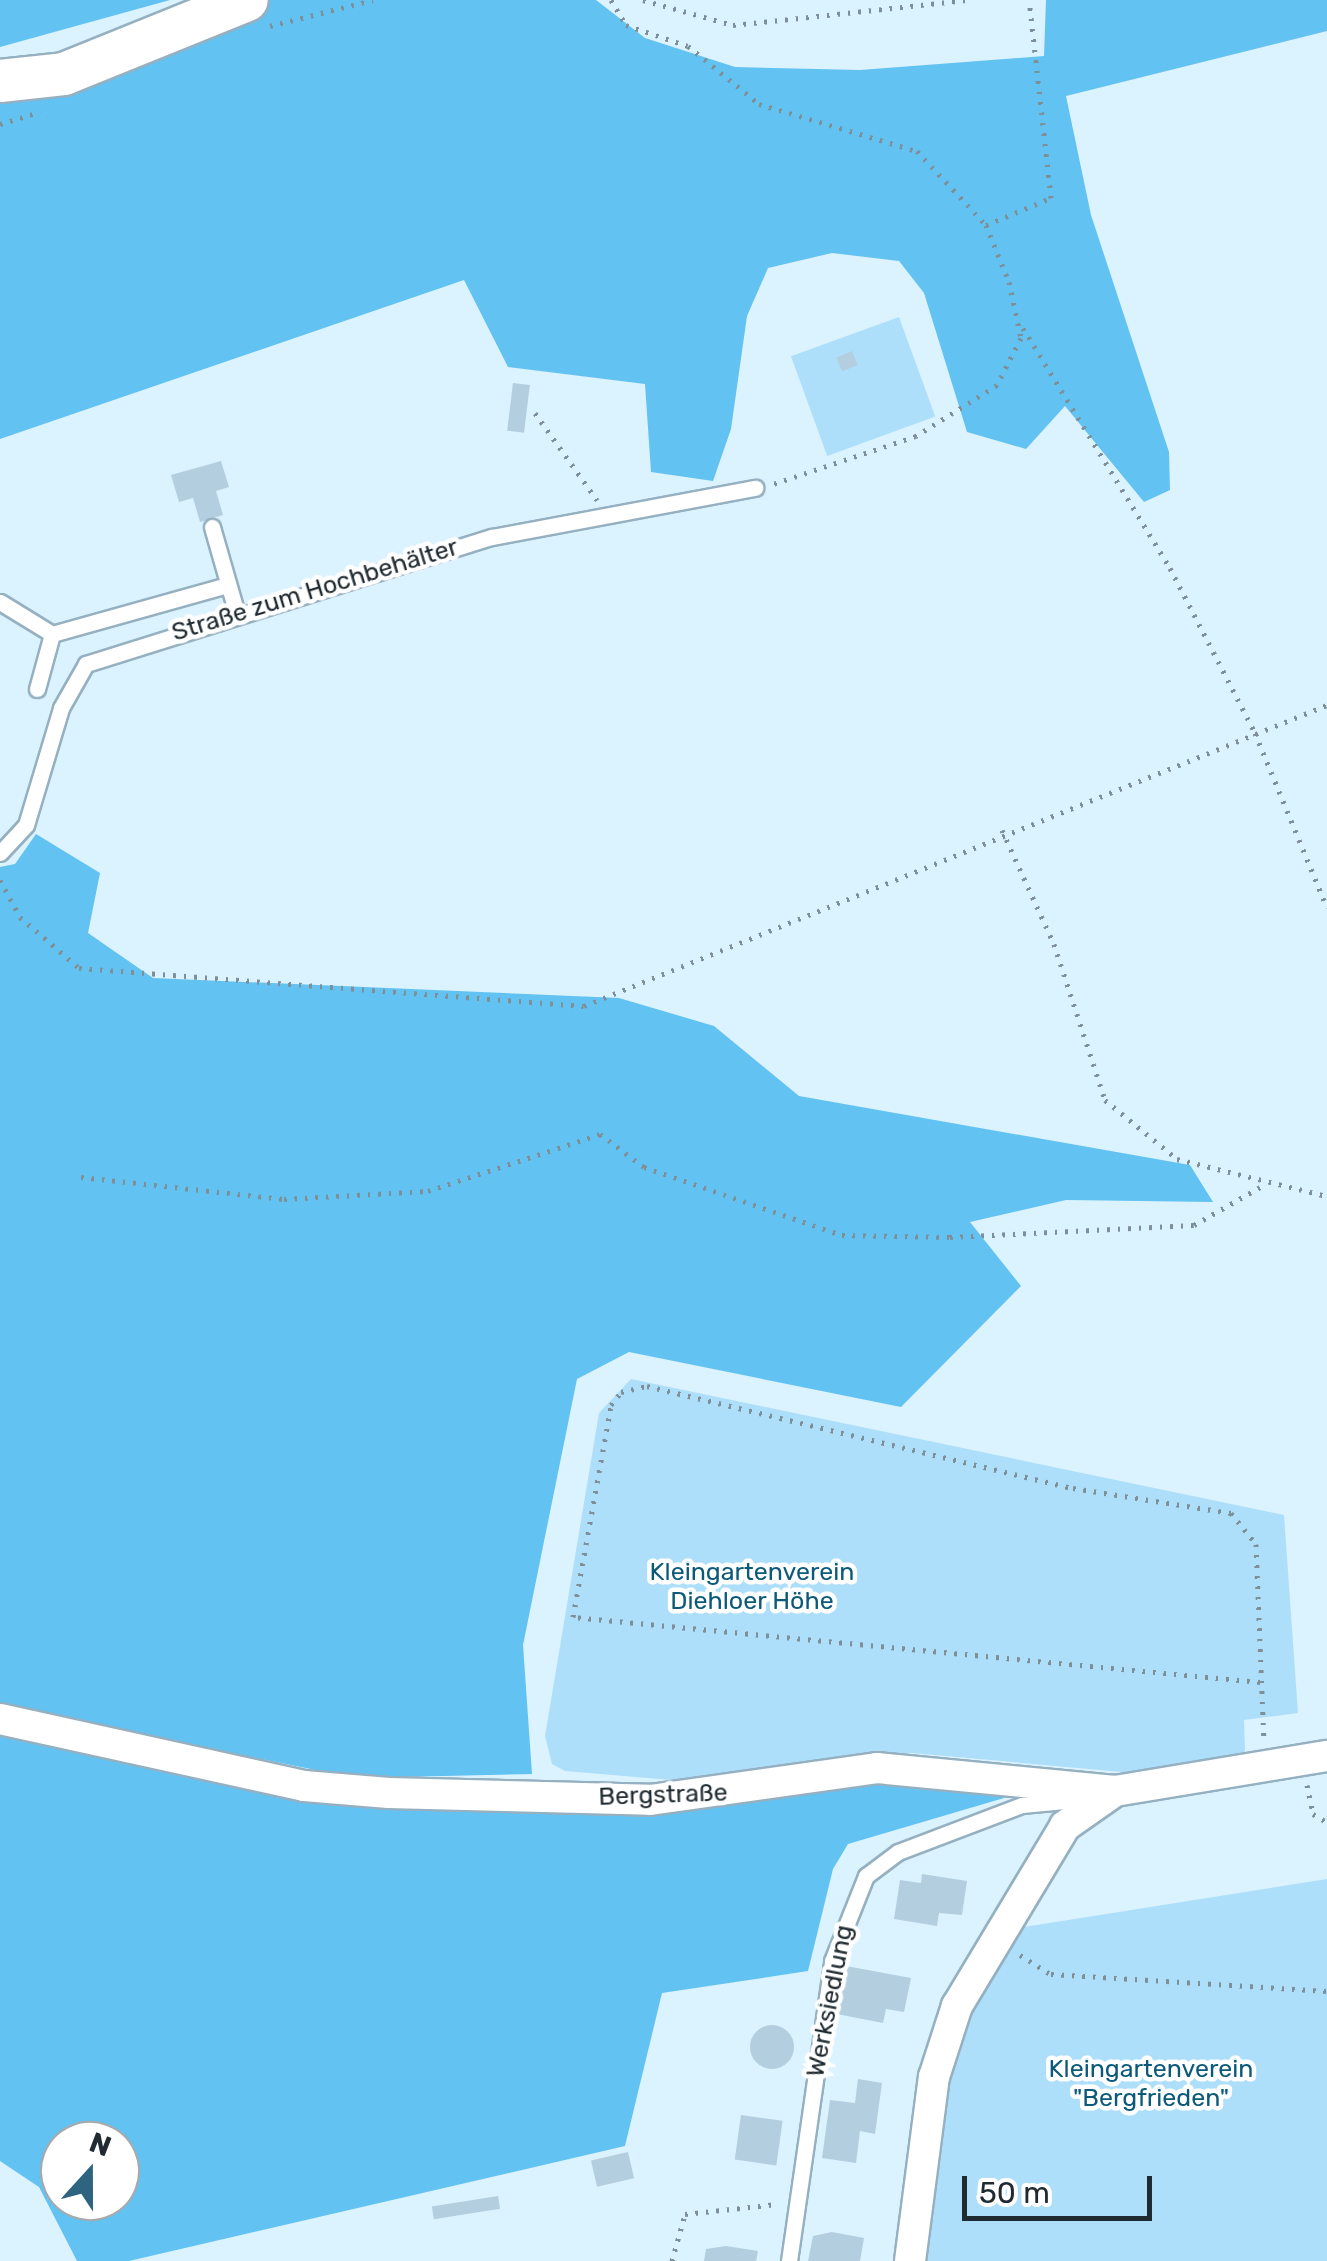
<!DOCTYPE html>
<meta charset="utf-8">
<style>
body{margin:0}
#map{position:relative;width:1327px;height:2261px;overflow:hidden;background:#dbf2ff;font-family:Rubik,sans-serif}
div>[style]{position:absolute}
.green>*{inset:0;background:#aedffa;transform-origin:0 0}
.forest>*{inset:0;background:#62c2f2}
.building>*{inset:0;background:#b3cfdf;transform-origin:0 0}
.round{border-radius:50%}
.path>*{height:5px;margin-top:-2.5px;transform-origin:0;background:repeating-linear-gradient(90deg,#7e8f98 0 2.5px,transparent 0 10.5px)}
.roads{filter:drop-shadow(2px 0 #95b0c0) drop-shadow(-2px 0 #95b0c0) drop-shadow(0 2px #95b0c0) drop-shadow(0 -2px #95b0c0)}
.service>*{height:15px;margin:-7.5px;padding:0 7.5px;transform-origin:7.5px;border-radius:7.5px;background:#fff}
.minor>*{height:30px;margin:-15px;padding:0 15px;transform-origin:15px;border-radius:15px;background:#fff}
.secondary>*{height:42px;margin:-21px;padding:0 21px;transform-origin:21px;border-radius:21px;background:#fff}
span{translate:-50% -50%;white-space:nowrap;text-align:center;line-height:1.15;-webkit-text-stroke:9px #fff;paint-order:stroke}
.street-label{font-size:25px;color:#202b31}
.park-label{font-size:25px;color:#0c5a7a}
.north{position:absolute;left:40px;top:2121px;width:100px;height:100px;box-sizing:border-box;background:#fff;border:2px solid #a6aaad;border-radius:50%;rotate:21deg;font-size:28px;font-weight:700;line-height:40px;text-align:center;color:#202b31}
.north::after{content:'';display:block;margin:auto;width:35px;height:45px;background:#2e6480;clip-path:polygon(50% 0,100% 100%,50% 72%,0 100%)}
.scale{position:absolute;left:962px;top:2176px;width:190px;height:45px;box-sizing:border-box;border:5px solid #202b31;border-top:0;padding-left:12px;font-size:30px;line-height:35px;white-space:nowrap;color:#202b31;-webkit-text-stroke:8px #fff;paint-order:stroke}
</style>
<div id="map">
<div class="green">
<i style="left:899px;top:317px;width:106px;height:115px;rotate:70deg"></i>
<i style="clip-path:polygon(631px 1379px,1284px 1515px,1298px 1713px,1244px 1720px,1245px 1752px,1133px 1773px,912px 1753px,671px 1780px,565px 1771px,552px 1764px,545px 1736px,599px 1413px)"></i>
<i style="clip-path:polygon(1327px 1879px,1327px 2261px,922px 2261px,945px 2073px,1012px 1929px)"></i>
</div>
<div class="forest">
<i style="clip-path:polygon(0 0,170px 0,0 47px)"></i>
<i style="clip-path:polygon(244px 0,596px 0,645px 38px,735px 67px,860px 70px,1044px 56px,1046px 0,1327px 0,1327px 31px,1066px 96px,1091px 215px,1169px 452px,1170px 490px,1144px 502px,1065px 406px,1026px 449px,967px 432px,924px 293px,899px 261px,832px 253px,768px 268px,747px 316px,731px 429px,713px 481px,651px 472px,645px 384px,508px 367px,464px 280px,0 439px,0 80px)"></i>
<i style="clip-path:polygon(36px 834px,100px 873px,88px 933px,153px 978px,619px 998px,714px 1026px,799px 1096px,1190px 1165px,1213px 1202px,1066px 1200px,970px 1222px,1021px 1286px,901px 1407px,629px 1352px,577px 1379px,523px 1645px,532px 1774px,355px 1778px,0 1706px,0 867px,15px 864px)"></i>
<i style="clip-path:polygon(evenodd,0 1733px,115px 1760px,654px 1809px,876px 1779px,1005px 1787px,1004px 1798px,848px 1844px,833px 1869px,808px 1971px,662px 1993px,625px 2146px,129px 2261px,77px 2261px,39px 2187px,0 2161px,0 1733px,60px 2141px,120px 2141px,120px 2201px,60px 2201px,60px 2141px)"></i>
</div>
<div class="building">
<i style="left:852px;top:351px;width:15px;height:17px;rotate:67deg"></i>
<i style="left:513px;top:383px;width:17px;height:48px;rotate:7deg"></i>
<i style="clip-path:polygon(221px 461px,229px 487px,216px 491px,223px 515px,200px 522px,193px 498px,179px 502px,171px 475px)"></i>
<i style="clip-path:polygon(922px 1874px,967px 1881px,962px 1915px,939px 1913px,937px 1926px,894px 1919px,900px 1880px,921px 1883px)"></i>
<i style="clip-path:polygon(846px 1966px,911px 1978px,904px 2012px,886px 2009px,883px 2023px,837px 2014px)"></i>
<i class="round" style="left:750px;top:2025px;width:44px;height:44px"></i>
<i style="clip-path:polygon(858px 2079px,882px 2083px,875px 2134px,860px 2131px,856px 2163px,822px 2158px,830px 2100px,855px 2103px)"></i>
<i style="left:741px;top:2115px;width:42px;height:45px;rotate:8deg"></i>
<i style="left:628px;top:2152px;width:27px;height:38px;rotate:77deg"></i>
<i style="left:498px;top:2196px;width:13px;height:67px;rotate:81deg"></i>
<i style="clip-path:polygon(832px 2232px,864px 2238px,860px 2261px,808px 2261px,813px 2236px)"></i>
<i style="clip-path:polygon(726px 2246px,758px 2251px,756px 2261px,704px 2261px,706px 2249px)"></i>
</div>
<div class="path">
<i style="left:611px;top:0;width:29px;rotate:59deg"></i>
<i style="left:626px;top:25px;width:65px;rotate:18.7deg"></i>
<i style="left:688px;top:46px;width:92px;rotate:39.2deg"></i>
<i style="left:759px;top:104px;width:165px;rotate:16.6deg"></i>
<i style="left:917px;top:151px;width:101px;rotate:47deg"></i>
<i style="left:986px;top:225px;width:61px;rotate:68deg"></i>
<i style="left:1009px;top:282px;width:57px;rotate:77.9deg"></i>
<i style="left:1021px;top:338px;width:53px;rotate:117.1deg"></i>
<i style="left:997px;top:385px;width:96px;rotate:147.8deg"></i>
<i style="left:916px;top:436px;width:151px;rotate:161.4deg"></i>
<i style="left:643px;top:0;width:93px;rotate:15.5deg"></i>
<i style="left:733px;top:25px;width:235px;rotate:-6.1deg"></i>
<i style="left:270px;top:26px;width:106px;rotate:-14.2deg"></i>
<i style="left:0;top:124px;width:42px;rotate:-16.7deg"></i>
<i style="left:986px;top:225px;width:70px;rotate:-22.6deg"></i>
<i style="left:1051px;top:198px;width:199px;rotate:-96.3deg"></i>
<i style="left:1023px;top:328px;width:281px;rotate:58.5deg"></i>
<i style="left:1170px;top:568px;width:186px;rotate:62.7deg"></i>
<i style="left:1255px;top:733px;width:189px;rotate:67.6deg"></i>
<i style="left:535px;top:413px;width:107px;rotate:54.5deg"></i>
<i style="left:1002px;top:830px;width:125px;rotate:65.5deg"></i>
<i style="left:1054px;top:944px;width:164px;rotate:71.9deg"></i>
<i style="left:1105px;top:1100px;width:93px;rotate:39.3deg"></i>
<i style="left:1177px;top:1159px;width:154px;rotate:13.9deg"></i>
<i style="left:0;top:880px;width:42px;rotate:61.6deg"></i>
<i style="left:20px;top:917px;width:78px;rotate:40.8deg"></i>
<i style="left:79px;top:968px;width:506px;rotate:4.3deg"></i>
<i style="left:584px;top:1006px;width:802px;rotate:-22.05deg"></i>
<i style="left:81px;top:1177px;width:204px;rotate:6.2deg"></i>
<i style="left:284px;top:1199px;width:144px;rotate:-3.2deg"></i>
<i style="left:428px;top:1191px;width:181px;rotate:-18.3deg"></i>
<i style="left:600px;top:1134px;width:55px;rotate:36.9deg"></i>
<i style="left:644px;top:1167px;width:209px;rotate:19deg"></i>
<i style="left:842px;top:1235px;width:108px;rotate:1.1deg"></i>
<i style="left:950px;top:1237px;width:244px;rotate:-2.8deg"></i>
<i style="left:1194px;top:1225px;width:78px;rotate:-29.8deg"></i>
<i style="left:1260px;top:1682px;width:690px;rotate:-174.6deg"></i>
<i style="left:573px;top:1617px;width:215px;rotate:-79.8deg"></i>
<i style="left:611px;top:1405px;width:16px;rotate:-52deg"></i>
<i style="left:621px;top:1392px;width:27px;rotate:-13deg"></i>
<i style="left:647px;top:1386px;width:438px;rotate:13.5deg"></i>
<i style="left:1073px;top:1488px;width:160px;rotate:9deg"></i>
<i style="left:1231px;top:1513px;width:40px;rotate:51deg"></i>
<i style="left:1256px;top:1544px;width:195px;rotate:87.7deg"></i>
<i style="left:1307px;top:1785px;width:30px;rotate:78deg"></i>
<i style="left:1313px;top:1814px;width:16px;rotate:30deg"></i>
<i style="left:1020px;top:1955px;width:36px;rotate:32deg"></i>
<i style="left:1051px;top:1974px;width:277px;rotate:3.5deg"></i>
<i style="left:672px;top:2261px;width:49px;rotate:-74.5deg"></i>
<i style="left:685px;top:2214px;width:93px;rotate:-6.2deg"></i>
</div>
<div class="roads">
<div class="service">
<i style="left:212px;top:527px;width:91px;rotate:74deg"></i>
<i style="left:0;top:602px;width:61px;rotate:31.6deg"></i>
<i style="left:52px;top:634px;width:182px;rotate:-15.6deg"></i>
<i style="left:37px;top:689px;width:57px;rotate:-74.7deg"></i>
<i style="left:0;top:853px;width:38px;rotate:-47deg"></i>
<i style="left:26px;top:825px;width:122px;rotate:-73.3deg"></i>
<i style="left:61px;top:708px;width:51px;rotate:-60.4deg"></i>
<i style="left:86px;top:664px;width:425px;rotate:-17.4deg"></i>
<i style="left:492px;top:537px;width:268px;rotate:-10.6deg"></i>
<i style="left:789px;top:2261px;width:303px;rotate:-81.8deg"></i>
<i style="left:832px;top:1961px;width:92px;rotate:-68.2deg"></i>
<i style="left:866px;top:1876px;width:40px;rotate:-37deg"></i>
<i style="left:898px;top:1852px;width:133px;rotate:-20.8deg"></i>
<i style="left:1022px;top:1805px;width:64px;rotate:-5.4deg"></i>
</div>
<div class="minor">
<i style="left:0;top:1719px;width:311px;rotate:12.4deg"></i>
<i style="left:304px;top:1786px;width:85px;rotate:4.7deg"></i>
<i style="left:389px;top:1793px;width:261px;rotate:1.5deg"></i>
<i style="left:650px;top:1800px;width:229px;rotate:-8deg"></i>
<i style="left:877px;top:1768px;width:239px;rotate:5.5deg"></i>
<i style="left:1115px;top:1791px;width:215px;rotate:-9.4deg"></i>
<i style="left:910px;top:2261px;width:186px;rotate:-82.6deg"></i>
<i style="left:934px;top:2077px;width:75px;rotate:-72.1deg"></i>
<i style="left:957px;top:2006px;width:210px;rotate:-59deg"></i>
<i style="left:1065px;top:1826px;width:61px;rotate:-35deg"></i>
</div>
<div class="secondary">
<i style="left:0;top:81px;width:64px;rotate:-6.2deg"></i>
<i style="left:64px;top:74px;width:197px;rotate:-22deg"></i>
</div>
</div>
<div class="street-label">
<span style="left:315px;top:590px;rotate:-17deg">Straße zum Hochbehälter</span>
<span style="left:663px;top:1795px;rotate:-2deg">Bergstraße</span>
<span style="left:830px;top:2001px;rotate:-79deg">Werksiedlung</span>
</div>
<div class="park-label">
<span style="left:752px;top:1587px">Kleingartenverein<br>Diehloer Höhe</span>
<span style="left:1151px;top:2084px">Kleingartenverein<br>"Bergfrieden"</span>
</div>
<div class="north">N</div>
<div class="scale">50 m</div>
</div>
